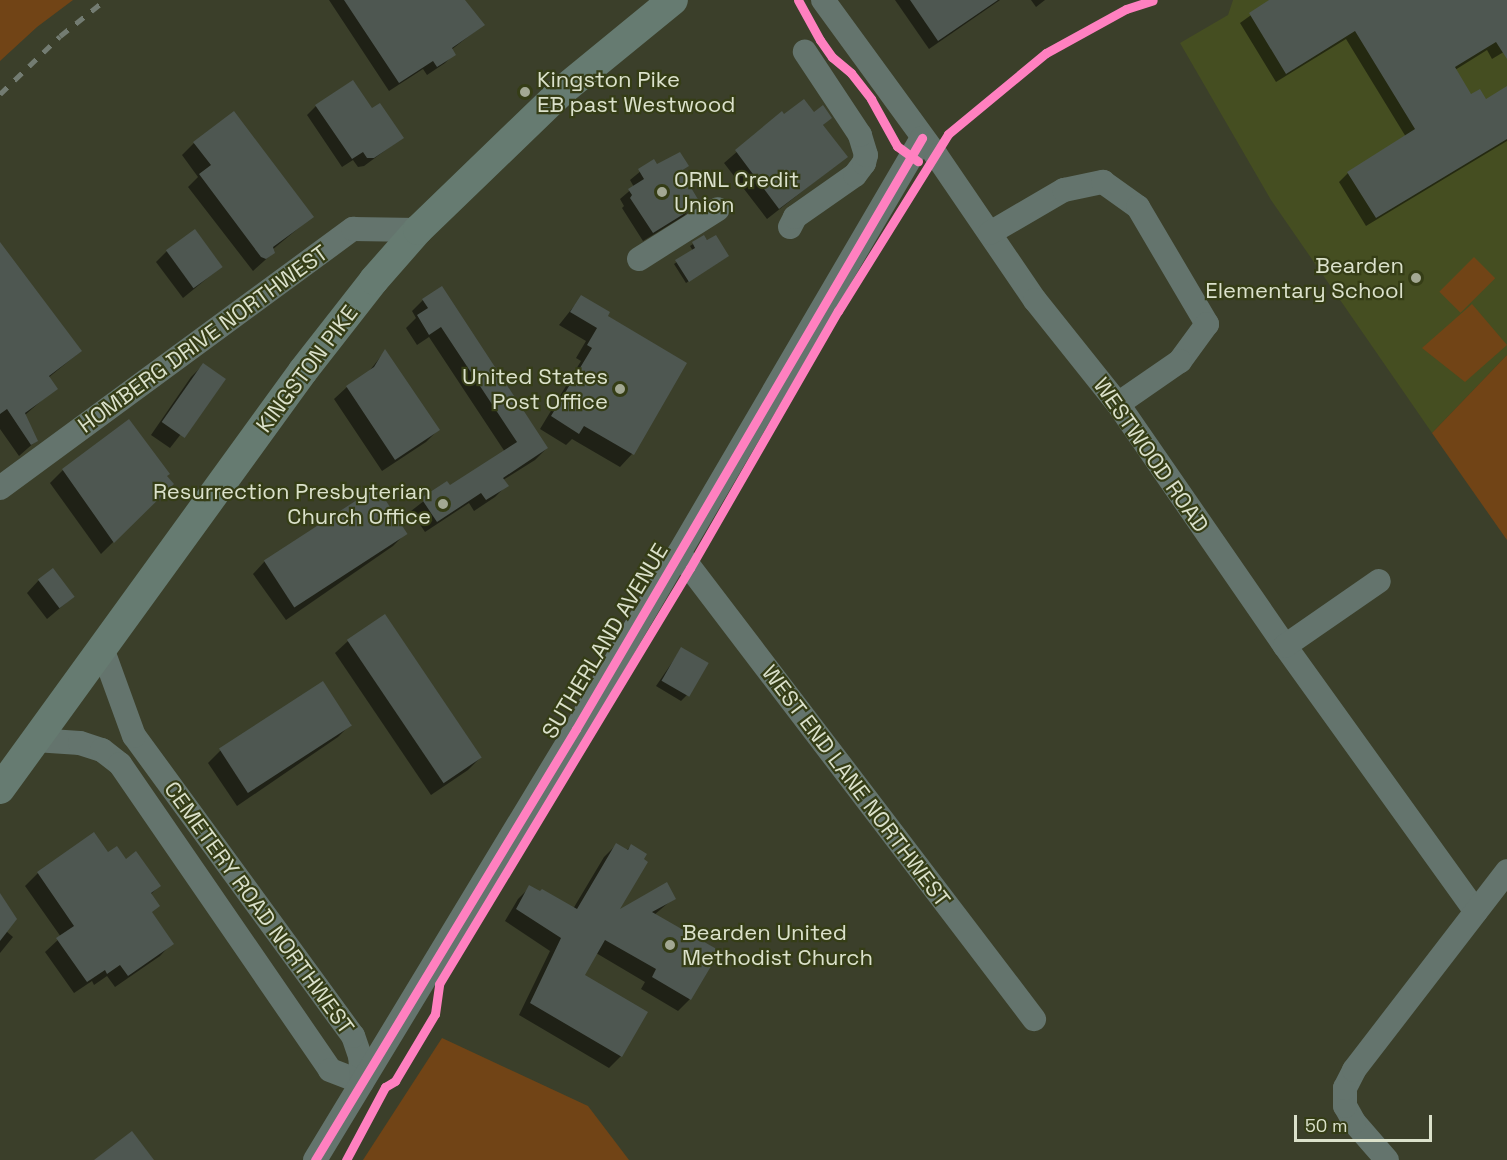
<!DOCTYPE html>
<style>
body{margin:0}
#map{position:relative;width:1507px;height:1160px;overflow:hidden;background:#3b3f2a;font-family:"Space Grotesk",sans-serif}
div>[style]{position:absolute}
.built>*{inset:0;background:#454e21}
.green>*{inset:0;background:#714416;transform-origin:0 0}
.shadow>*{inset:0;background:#0007}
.building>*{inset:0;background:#4e5751;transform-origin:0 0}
.minor>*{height:24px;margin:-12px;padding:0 12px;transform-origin:12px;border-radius:12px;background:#64746d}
.major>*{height:30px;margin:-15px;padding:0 15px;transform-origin:15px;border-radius:15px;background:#667b71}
.rail>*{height:4.5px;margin-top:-2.25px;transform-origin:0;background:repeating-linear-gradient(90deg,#737c72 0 10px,transparent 0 20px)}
.cycleway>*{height:9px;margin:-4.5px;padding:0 4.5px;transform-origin:4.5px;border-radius:4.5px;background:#ff80c0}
.dots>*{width:16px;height:16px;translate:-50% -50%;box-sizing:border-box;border:3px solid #353d16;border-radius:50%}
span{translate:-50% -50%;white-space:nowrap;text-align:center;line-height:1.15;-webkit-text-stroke:4.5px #353d16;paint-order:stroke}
.poi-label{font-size:22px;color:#dbe1cb}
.left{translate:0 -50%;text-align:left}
.right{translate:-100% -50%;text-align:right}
.street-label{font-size:22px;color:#dbe1cb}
.scale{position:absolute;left:1294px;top:1115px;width:138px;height:27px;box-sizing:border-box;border:3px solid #dbe1cb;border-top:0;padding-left:8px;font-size:18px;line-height:21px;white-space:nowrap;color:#dbe1cb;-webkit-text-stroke:4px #353d16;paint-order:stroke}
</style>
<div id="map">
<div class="built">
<i style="clip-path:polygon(1233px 0,1507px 0,1507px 355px,1432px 433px,1271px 200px,1180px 43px,1228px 15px)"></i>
</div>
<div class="green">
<i style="clip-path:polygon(0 0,73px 0,37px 27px,0 61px)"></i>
<i style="left:1474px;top:257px;width:30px;height:49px;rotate:45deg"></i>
<i style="clip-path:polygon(1472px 304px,1507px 345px,1465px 382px,1422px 348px)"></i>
<i style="clip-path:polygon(1507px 355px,1507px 540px,1432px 433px)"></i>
<i style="clip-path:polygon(442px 1038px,588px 1106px,629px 1160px,363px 1160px)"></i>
</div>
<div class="shadow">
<i style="clip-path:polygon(329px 0,464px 0,483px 25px,451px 50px,454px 54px,445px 63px,427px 75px,423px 69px,389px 91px)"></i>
<i style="clip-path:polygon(895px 0,1000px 0,929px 49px)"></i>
<i style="clip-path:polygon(1031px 0,1045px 0,1036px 7px)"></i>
<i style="clip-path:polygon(1272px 0,1507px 0,1507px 50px,1492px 59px,1487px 50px,1455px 70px,1471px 96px,1486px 101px,1507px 90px,1507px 141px,1366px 226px,1339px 182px,1348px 173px,1406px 137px,1346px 39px,1276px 82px,1240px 23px)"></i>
<i style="clip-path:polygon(316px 106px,372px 110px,402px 138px,364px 166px,358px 167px,353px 160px,342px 167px,307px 115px)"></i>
<i style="clip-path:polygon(781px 114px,783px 116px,813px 114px,830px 118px,822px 126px,846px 157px,767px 219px,724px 163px)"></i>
<i style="clip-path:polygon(194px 143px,312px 217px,272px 250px,273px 253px,253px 271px,188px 187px,198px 177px,182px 155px)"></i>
<i style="clip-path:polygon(653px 161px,656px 166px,687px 165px,680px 173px,698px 201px,684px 216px,643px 241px,622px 208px,624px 206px,620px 199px,634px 187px,630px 180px)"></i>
<i style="clip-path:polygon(704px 237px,725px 258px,686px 283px,674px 264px,693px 251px,690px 246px)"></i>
<i style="clip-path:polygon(0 250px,81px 351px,48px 378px,56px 388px,25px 415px,36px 441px,19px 456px,0 429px)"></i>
<i style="clip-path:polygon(167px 251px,221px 267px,183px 298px,156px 262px)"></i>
<i style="clip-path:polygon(582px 296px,606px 316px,685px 363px,632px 454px,620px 467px,572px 439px,566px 445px,540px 429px,581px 361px,576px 358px,586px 341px,559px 325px)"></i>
<i style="clip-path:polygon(423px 300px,547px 448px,535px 460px,503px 480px,507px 485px,495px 497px,474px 511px,469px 503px,425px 532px,411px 511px,447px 483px,450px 487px,505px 452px,429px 337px,417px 345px,406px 328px,416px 318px,412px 311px)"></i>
<i style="clip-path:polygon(385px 351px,438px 430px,426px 442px,382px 471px,334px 399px,347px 387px,367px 374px)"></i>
<i style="clip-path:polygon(203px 365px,224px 379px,170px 448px,151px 435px,191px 377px)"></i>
<i style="clip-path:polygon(129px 421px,172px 484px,101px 554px,50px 483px,63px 470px)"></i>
<i style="clip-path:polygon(405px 534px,393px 546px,286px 620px,253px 574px,265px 561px)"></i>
<i style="clip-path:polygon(39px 580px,73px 597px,47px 619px,27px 593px)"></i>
<i style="clip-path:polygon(348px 641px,481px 757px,468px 770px,431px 795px,335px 653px)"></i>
<i style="clip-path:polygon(682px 648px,687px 695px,681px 701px,656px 686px)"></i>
<i style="clip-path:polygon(322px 683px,351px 724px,338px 737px,237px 806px,208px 763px,220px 751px)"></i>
<i style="clip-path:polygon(94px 834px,108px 854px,126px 861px,159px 886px,150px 895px,151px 913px,172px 943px,160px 956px,115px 987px,107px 976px,94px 985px,92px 981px,74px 993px,45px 952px,61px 937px,25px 886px,38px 873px)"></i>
<i style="clip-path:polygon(616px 845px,626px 851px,631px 846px,616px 913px,674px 898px,654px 915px,690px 999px,678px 1011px,641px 989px,645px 982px,596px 953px,583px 976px,621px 1056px,609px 1068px,519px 1015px,550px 951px,505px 921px,518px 899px,530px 887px,573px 909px,604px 857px)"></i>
<i style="clip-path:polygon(0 898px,6px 931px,13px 937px,0 953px)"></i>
</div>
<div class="building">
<i style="clip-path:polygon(344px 0,465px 0,485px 25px,452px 48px,456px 55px,437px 67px,433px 61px,399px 83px)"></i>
<i style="clip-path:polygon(910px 0,998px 0,938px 41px)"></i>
<i style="clip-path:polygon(1269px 0,1507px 0,1507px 59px,1496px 42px,1455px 67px,1471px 94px,1480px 89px,1486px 99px,1507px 86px,1507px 139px,1376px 218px,1347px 172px,1415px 129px,1355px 31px,1286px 74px,1249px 13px)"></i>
<i style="clip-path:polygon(353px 80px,372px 108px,380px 103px,404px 138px,374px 158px,367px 158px,363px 152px,352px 159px,315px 105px)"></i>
<i style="clip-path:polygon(804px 99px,814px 112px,823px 105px,832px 118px,823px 125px,848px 157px,779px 209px,735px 150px,782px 111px,784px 114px)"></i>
<i style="clip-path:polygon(234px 111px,314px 217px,273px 247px,275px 253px,266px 259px,261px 257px,199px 174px,211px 165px,193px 142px)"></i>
<i style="clip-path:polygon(680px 152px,689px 166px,681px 171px,699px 201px,693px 205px,695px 207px,653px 233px,630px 198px,632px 195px,628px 189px,644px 179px,638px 169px,654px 159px,657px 164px)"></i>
<i style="left:195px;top:229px;width:47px;height:36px;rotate:54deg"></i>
<i style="clip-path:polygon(704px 235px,707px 240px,716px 235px,729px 256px,689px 282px,675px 260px,695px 248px,692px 242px)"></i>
<i style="clip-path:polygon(0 242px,82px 351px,49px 376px,58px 389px,25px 413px,38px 441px,31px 445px,7px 409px,0 414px)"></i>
<i style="clip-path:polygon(442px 286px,548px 448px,503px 478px,509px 486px,486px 500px,481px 493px,437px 522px,421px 498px,447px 481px,450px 485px,517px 442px,441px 327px,429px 335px,417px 315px,428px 308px,422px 299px)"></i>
<i style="clip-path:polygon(581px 295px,610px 312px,608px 316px,687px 363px,634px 455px,584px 426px,579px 434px,551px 416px,592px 348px,587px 345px,597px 328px,570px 312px)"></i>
<i style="clip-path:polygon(385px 349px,440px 430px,395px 460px,346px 386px,374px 367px)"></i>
<i style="left:203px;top:363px;width:28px;height:72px;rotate:35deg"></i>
<i style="clip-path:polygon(129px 419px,170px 474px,167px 476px,174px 484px,114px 543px,62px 469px)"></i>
<i style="left:377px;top:487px;width:56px;height:135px;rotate:57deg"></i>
<i style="left:53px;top:568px;width:36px;height:19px;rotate:53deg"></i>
<i style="left:385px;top:614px;width:173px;height:46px;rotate:56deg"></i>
<i style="left:681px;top:647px;width:32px;height:39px;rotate:30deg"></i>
<i style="left:323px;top:681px;width:53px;height:124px;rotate:57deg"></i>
<i style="clip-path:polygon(94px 832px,108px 852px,117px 846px,126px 859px,136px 851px,161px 886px,151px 893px,160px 906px,152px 912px,174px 944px,128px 976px,120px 965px,107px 974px,105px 970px,87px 982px,56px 938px,74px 926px,37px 872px)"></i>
<i style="clip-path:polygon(616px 843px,628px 850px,631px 844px,647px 854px,644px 859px,648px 862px,620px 909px,667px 882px,676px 899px,652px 912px,720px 951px,691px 1000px,652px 977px,656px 969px,605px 940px,585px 975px,648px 1012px,622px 1057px,530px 1003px,561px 938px,516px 909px,529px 885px,540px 891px,542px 889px,577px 909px)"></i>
<i style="clip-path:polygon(0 893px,17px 919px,0 941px)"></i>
<i style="clip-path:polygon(132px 1131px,154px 1160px,94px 1160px)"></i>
</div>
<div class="minor">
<i style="left:823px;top:0;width:192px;rotate:53.9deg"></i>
<i style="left:936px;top:155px;width:176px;rotate:55.7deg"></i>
<i style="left:1035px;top:300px;width:133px;rotate:51.4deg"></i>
<i style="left:1118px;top:404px;width:294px;rotate:55.4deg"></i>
<i style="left:1285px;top:646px;width:327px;rotate:54.3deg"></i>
<i style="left:790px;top:227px;width:11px;rotate:-63deg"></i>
<i style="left:795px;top:217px;width:73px;rotate:-35deg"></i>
<i style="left:855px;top:175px;width:15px;rotate:-53deg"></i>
<i style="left:864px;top:163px;width:8px;rotate:-76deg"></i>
<i style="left:866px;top:155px;width:21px;rotate:-107deg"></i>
<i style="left:860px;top:135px;width:100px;rotate:-123.5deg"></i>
<i style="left:990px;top:233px;width:86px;rotate:-30.2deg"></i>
<i style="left:1064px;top:190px;width:40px;rotate:-12deg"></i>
<i style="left:1103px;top:182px;width:43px;rotate:35.5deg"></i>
<i style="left:1138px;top:207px;width:136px;rotate:59.5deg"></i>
<i style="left:1207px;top:324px;width:46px;rotate:126.1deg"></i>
<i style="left:1180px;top:361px;width:75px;rotate:145.3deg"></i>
<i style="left:639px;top:259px;width:93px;rotate:-32.3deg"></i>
<i style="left:0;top:488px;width:438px;rotate:-36.3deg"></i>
<i style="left:353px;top:229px;width:65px;rotate:0.9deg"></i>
<i style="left:679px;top:553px;width:586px;rotate:52.7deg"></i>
<i style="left:1285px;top:646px;width:114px;rotate:-34.7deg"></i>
<i style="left:35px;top:740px;width:45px;rotate:3.8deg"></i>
<i style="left:80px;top:743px;width:23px;rotate:18deg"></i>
<i style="left:102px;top:750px;width:23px;rotate:38deg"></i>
<i style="left:120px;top:764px;width:371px;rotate:55.5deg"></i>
<i style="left:330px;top:1070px;width:34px;rotate:21deg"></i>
<i style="left:362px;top:1082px;width:26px;rotate:-94deg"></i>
<i style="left:360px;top:1056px;width:21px;rotate:-109deg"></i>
<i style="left:353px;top:1036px;width:371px;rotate:-126.1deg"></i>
<i style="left:134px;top:736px;width:94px;rotate:-110deg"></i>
<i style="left:315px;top:1160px;width:504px;rotate:-58.8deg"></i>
<i style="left:576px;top:729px;width:685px;rotate:-59.65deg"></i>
<i style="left:1387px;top:1160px;width:50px;rotate:-131deg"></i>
<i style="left:1354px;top:1122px;width:18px;rotate:-119deg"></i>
<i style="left:1345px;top:1106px;width:18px;rotate:-90deg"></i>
<i style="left:1345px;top:1088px;width:20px;rotate:-63deg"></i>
<i style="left:1354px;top:1070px;width:251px;rotate:-52.4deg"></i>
</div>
<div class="major">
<i style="left:0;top:789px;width:516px;rotate:-54.06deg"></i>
<i style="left:303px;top:371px;width:115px;rotate:-52deg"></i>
<i style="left:374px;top:280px;width:67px;rotate:-48.7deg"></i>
<i style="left:418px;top:230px;width:202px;rotate:-44deg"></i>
<i style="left:563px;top:90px;width:142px;rotate:-39.3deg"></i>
</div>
<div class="rail">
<i style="left:0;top:94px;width:83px;rotate:-44deg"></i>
<i style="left:60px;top:36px;width:58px;rotate:-38.7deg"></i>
</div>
<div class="cycleway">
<i style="left:798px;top:0;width:46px;rotate:61.2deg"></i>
<i style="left:820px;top:40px;width:21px;rotate:55deg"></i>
<i style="left:832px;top:57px;width:25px;rotate:40deg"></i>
<i style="left:851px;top:73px;width:33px;rotate:52deg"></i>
<i style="left:871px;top:99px;width:54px;rotate:61deg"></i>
<i style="left:897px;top:146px;width:26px;rotate:36deg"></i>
<i style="left:315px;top:1160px;width:504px;rotate:-58.8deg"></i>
<i style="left:576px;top:729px;width:685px;rotate:-59.65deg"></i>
<i style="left:346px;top:1160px;width:83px;rotate:-61.9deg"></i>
<i style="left:385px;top:1087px;width:12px;rotate:-31deg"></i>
<i style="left:395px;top:1081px;width:78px;rotate:-59.2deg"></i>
<i style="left:435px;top:1014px;width:30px;rotate:-82deg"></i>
<i style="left:439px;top:984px;width:486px;rotate:-58.9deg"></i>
<i style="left:690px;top:568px;width:297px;rotate:-60.1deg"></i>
<i style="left:838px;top:311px;width:208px;rotate:-58.1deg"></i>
<i style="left:948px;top:134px;width:127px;rotate:-39.6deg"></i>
<i style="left:1046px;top:53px;width:91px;rotate:-28.8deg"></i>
<i style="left:1126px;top:9px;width:28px;rotate:-18deg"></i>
</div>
<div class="dots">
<i style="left:525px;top:92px;background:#a3a893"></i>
<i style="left:662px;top:192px;background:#a3a893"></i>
<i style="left:1416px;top:278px;background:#a3a893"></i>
<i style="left:620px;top:389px;background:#a3a893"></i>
<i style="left:443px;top:504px;background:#a3a893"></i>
<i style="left:670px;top:945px;background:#a3a893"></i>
</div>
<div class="poi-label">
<span class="left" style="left:537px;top:92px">Kingston Pike<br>EB past Westwood</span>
<span class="left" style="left:674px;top:192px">ORNL Credit<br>Union</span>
<span class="right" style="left:1404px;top:278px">Bearden<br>Elementary School</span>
<span class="right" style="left:608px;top:389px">United States<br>Post Office</span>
<span class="right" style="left:431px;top:504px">Resurrection Presbyterian<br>Church Office</span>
<span class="left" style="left:682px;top:945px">Bearden United<br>Methodist Church</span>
</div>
<div class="street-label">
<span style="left:203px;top:339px;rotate:-36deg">HOMBERG DRIVE NORTHWEST</span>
<span style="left:307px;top:369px;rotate:-53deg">KINGSTON PIKE</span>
<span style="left:1151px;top:455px;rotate:55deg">WESTWOOD ROAD</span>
<span style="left:605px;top:641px;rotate:-59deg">SUTHERLAND AVENUE</span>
<span style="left:856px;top:786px;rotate:53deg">WEST END LANE NORTHWEST</span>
<span style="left:259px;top:908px;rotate:54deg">CEMETERY ROAD NORTHWEST</span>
</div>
<div class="scale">50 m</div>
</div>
